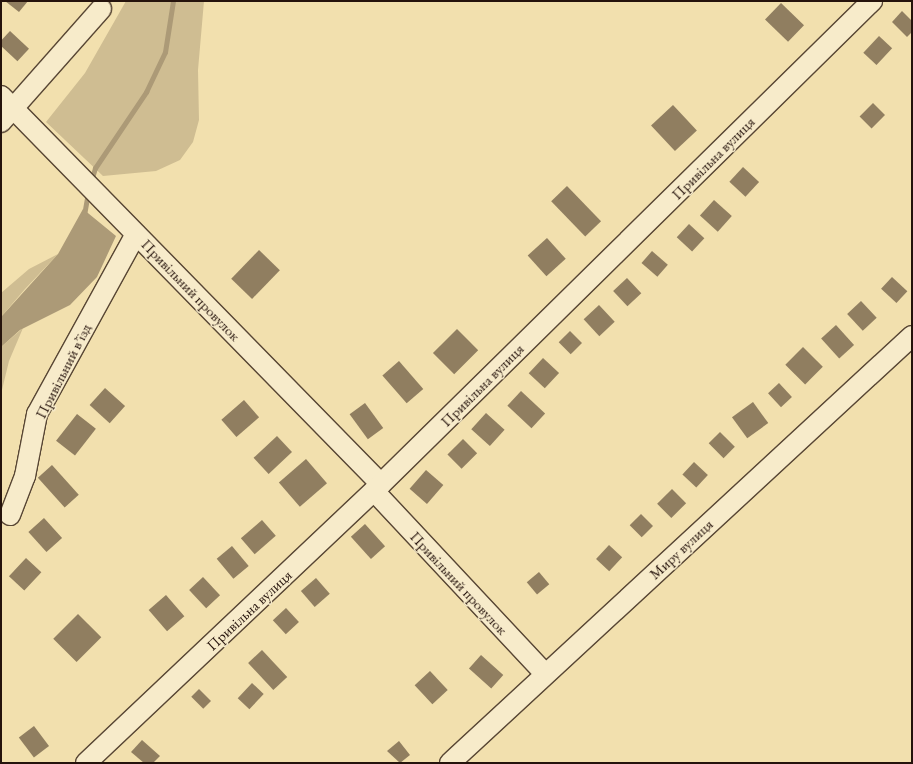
<!DOCTYPE html>
<meta charset="utf-8">
<style>
body{margin:0}
#map{position:relative;width:913px;height:764px;overflow:hidden;background:#f2e0ae;font-family:"EB Garamond",serif}
div>[style]{position:absolute}
.green>*{inset:0;background:#cfbd92}
.water>*{inset:0;background:#ac9a77}
.stream>*{height:5px;margin:-2.5px;padding:0 2.5px;transform-origin:2.5px;border-radius:2.5px;background:#ac9a77}
.building>*{inset:0;background:#907e60;transform-origin:0 0}
.roads{filter:drop-shadow(1px 0 #584634) drop-shadow(-1px 0 #584634) drop-shadow(0 1px #584634) drop-shadow(0 -1px #584634)}
.minor>*{height:20px;margin:-10px;padding:0 10px;transform-origin:10px;border-radius:10px;background:#f7ebca}
span{translate:-50% -50%;white-space:nowrap;text-align:center;line-height:1.15;-webkit-text-stroke:3px #f7ebca;paint-order:stroke}
.street-label{font-size:15px;color:#25130c}
.frame{position:absolute;inset:0;border:2px solid #25130c;pointer-events:none}
</style>
<div id="map">
<div class="green">
<i style="clip-path:polygon(126px 1px,204px 1px,198px 70px,199px 120px,193px 142px,180px 160px,156px 171px,103px 176px,46px 122px,85px 73px)"></i>
<i style="clip-path:polygon(58px 254px,25px 289px,1px 317px,1px 293px,29px 269px)"></i>
<i style="clip-path:polygon(23px 328px,9px 361px,1px 394px,1px 347px)"></i>
</div>
<div class="water">
<i style="clip-path:polygon(83px 209px,116px 236px,97px 277px,70px 305px,20px 330px,1px 347px,1px 317px,58px 254px)"></i>
</div>
<div class="stream">
<i style="left:91px;top:181px;width:14px;rotate:-73deg"></i>
<i style="left:95px;top:168px;width:92px;rotate:-56.1deg"></i>
<i style="left:146px;top:92px;width:44px;rotate:-64.6deg"></i>
<i style="left:165px;top:52px;width:52px;rotate:-81.1deg"></i>
<i style="left:84px;top:215px;width:23px;rotate:-80deg"></i>
</div>
<div class="building">
<i style="clip-path:polygon(5px 1px,28px 1px,19px 12px)"></i>
<i style="left:781px;top:3px;width:32px;height:23px;rotate:44deg"></i>
<i style="clip-path:polygon(902px 11px,912px 21px,912px 32px,907px 37px,892px 22px)"></i>
<i style="left:10px;top:31px;width:26px;height:17px;rotate:43deg"></i>
<i style="left:879px;top:36px;width:18px;height:23px;rotate:43deg"></i>
<i style="left:873px;top:103px;width:17px;height:19px;rotate:45deg"></i>
<i style="left:673px;top:105px;width:35px;height:30px;rotate:47deg"></i>
<i style="left:743px;top:167px;width:22px;height:20px;rotate:43deg"></i>
<i style="left:567px;top:186px;width:49px;height:22px;rotate:46deg"></i>
<i style="left:714px;top:200px;width:24px;height:21px;rotate:42deg"></i>
<i style="left:689px;top:224px;width:21px;height:18px;rotate:43deg"></i>
<i style="left:547px;top:238px;width:28px;height:26px;rotate:48deg"></i>
<i style="left:259px;top:250px;width:29px;height:40px;rotate:44deg"></i>
<i style="left:652px;top:251px;width:21px;height:16px;rotate:41deg"></i>
<i style="left:892px;top:277px;width:21px;height:16px;rotate:43deg"></i>
<i style="left:627px;top:278px;width:21px;height:19px;rotate:47deg"></i>
<i style="left:861px;top:301px;width:23px;height:19px;rotate:47deg"></i>
<i style="left:599px;top:305px;width:23px;height:21px;rotate:47deg"></i>
<i style="left:836px;top:325px;width:27px;height:20px;rotate:48deg"></i>
<i style="left:457px;top:329px;width:30px;height:34px;rotate:45deg"></i>
<i style="left:570px;top:331px;width:17px;height:16px;rotate:45deg"></i>
<i style="left:803px;top:347px;width:28px;height:25px;rotate:45deg"></i>
<i style="left:543px;top:358px;width:22px;height:21px;rotate:43deg"></i>
<i style="left:399px;top:361px;width:37px;height:22px;rotate:49deg"></i>
<i style="left:779px;top:383px;width:19px;height:15px;rotate:47deg"></i>
<i style="left:105px;top:388px;width:27px;height:23px;rotate:42deg"></i>
<i style="left:521px;top:391px;width:33px;height:20px;rotate:43deg"></i>
<i style="left:244px;top:400px;width:23px;height:30px;rotate:49deg"></i>
<i style="left:753px;top:402px;width:26px;height:26px;rotate:54deg"></i>
<i style="left:365px;top:403px;width:31px;height:19px;rotate:54deg"></i>
<i style="left:486px;top:413px;width:25px;height:22px;rotate:42deg"></i>
<i style="left:77px;top:414px;width:24px;height:34px;rotate:38deg"></i>
<i style="left:720px;top:432px;width:21px;height:16px;rotate:45deg"></i>
<i style="left:277px;top:436px;width:22px;height:32px;rotate:47deg"></i>
<i style="left:463px;top:439px;width:20px;height:22px;rotate:45deg"></i>
<i style="left:306px;top:459px;width:32px;height:36px;rotate:49deg"></i>
<i style="left:694px;top:462px;width:19px;height:17px;rotate:43deg"></i>
<i style="left:52px;top:465px;width:40px;height:19px;rotate:48deg"></i>
<i style="left:426px;top:470px;width:23px;height:25px;rotate:41deg"></i>
<i style="left:672px;top:489px;width:20px;height:21px;rotate:45deg"></i>
<i style="left:641px;top:514px;width:17px;height:16px;rotate:45deg"></i>
<i style="left:44px;top:518px;width:27px;height:21px;rotate:48deg"></i>
<i style="left:262px;top:520px;width:21px;height:28px;rotate:49deg"></i>
<i style="left:365px;top:524px;width:30px;height:19px;rotate:48deg"></i>
<i style="left:609px;top:545px;width:18px;height:19px;rotate:43deg"></i>
<i style="left:232px;top:546px;width:26px;height:20px;rotate:50deg"></i>
<i style="left:26px;top:558px;width:21px;height:25px;rotate:43deg"></i>
<i style="left:539px;top:572px;width:16px;height:16px;rotate:50deg"></i>
<i style="left:203px;top:577px;width:25px;height:19px;rotate:47deg"></i>
<i style="left:316px;top:578px;width:21px;height:20px;rotate:49deg"></i>
<i style="left:166px;top:595px;width:28px;height:23px;rotate:49deg"></i>
<i style="left:286px;top:608px;width:19px;height:18px;rotate:47deg"></i>
<i style="left:78px;top:614px;width:33px;height:35px;rotate:45deg"></i>
<i style="left:262px;top:650px;width:37px;height:19px;rotate:47deg"></i>
<i style="left:481px;top:655px;width:30px;height:18px;rotate:42deg"></i>
<i style="left:430px;top:671px;width:26px;height:21px;rotate:47deg"></i>
<i style="left:252px;top:683px;width:16px;height:21px;rotate:43deg"></i>
<i style="left:199px;top:689px;width:17px;height:11px;rotate:45deg"></i>
<i style="left:34px;top:726px;width:25px;height:19px;rotate:53deg"></i>
<i style="clip-path:polygon(142px 740px,160px 756px,153px 763px,144px 763px,131px 752px)"></i>
<i style="clip-path:polygon(399px 741px,410px 755px,400px 763px,387px 751px)"></i>
</div>
<div class="roads">
<div class="minor">
<i style="left:1px;top:96px;width:543px;rotate:45.6deg"></i>
<i style="left:1px;top:122px;width:151px;rotate:-48.5deg"></i>
<i style="left:374px;top:491px;width:250px;rotate:46.9deg"></i>
<i style="left:10px;top:515px;width:42px;rotate:-69deg"></i>
<i style="left:25px;top:476px;width:63px;rotate:-79deg"></i>
<i style="left:37px;top:414px;width:205px;rotate:-61.2deg"></i>
<i style="left:86px;top:763px;width:406px;rotate:-43.4deg"></i>
<i style="left:381px;top:484px;width:689px;rotate:-44.53deg"></i>
<i style="left:450px;top:763px;width:629px;rotate:-42.75deg"></i>
</div>
</div>
<div class="street-label">
<span style="left:713px;top:158px;rotate:-45deg">Привільна вулиця</span>
<span style="left:191px;top:290px;rotate:46deg">Привільний провулок</span>
<span style="left:63px;top:371px;rotate:-63deg">Привільний в’їзд</span>
<span style="left:482px;top:385px;rotate:-45deg">Привільна вулиця</span>
<span style="left:681px;top:549px;rotate:-43deg">Миру вулиця</span>
<span style="left:459px;top:583px;rotate:47deg">Привільний провулок</span>
<span style="left:249px;top:610px;rotate:-43deg">Привільна вулиця</span>
</div>
<div class="frame"></div>
</div>
